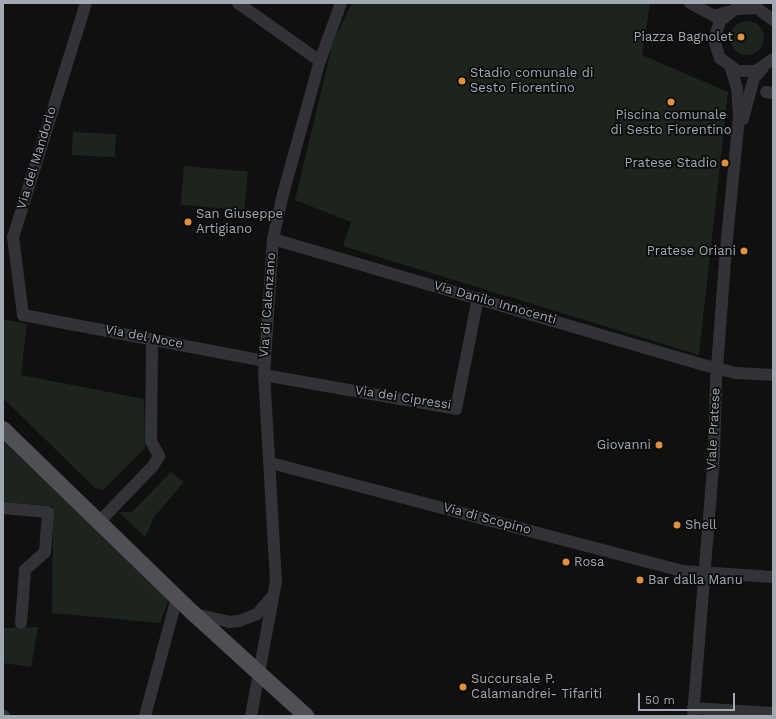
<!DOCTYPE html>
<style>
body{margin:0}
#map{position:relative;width:776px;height:719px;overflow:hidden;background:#101011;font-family:"Work Sans",sans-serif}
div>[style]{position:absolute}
.green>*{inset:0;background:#1d241d;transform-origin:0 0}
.round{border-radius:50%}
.minor>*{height:12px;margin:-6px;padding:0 6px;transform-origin:6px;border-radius:6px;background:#313336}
.major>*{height:16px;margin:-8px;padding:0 8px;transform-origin:8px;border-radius:8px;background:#4e5055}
.dots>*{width:11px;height:11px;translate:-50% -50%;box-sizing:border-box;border:2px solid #0b0b0c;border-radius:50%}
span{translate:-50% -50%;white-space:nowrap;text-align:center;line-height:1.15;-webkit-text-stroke:3.5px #0b0b0c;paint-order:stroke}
.poi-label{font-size:13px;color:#a2a9b1}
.right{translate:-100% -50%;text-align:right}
.left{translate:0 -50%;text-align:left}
.street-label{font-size:13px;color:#a2a9b1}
.frame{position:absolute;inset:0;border:4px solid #a2a9b1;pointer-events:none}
.scale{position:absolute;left:638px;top:693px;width:97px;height:18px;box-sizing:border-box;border:2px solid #a2a9b1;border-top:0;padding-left:5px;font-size:12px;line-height:14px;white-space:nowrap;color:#a2a9b1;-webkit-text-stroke:3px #0b0b0c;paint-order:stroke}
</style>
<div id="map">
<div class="green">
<i style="clip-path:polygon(352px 3px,650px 3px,642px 55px,728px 92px,699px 355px,343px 246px,351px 222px,295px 200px,333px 42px)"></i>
<i class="round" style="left:730px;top:21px;width:34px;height:34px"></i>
<i style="left:73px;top:132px;width:43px;height:23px;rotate:3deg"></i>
<i style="left:184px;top:166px;width:64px;height:39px;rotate:5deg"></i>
<i style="clip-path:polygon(3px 319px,27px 324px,21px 375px,144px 399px,145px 448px,103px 490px,94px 487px,3px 398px)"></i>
<i style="clip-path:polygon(3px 441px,169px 599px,160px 623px,52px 613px,53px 506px,3px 502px)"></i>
<i style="clip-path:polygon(171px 472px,184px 482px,155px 516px,145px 537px,119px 512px,132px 512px)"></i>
<i style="clip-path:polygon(38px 627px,31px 667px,3px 663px,3px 628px)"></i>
</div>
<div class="minor">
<i style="left:86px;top:3px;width:245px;rotate:107.3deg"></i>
<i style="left:13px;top:237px;width:79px;rotate:82.7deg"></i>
<i style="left:23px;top:315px;width:246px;rotate:10.8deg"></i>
<i style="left:238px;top:3px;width:100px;rotate:35.3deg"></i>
<i style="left:690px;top:3px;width:27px;rotate:28deg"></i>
<i style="left:714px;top:16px;width:15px;rotate:-16deg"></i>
<i style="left:773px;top:20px;width:20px;rotate:-143deg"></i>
<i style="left:757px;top:8px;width:22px;rotate:177deg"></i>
<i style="left:735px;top:9px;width:19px;rotate:141deg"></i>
<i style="left:720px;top:21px;width:20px;rotate:108deg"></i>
<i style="left:714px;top:40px;width:19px;rotate:72deg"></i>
<i style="left:720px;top:58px;width:21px;rotate:37deg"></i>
<i style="left:737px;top:71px;width:19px"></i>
<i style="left:756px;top:71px;width:21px;rotate:-35deg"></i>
<i style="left:766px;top:92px;width:7px;rotate:8deg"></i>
<i style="left:743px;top:119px;width:42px;rotate:-75deg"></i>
<i style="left:754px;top:78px;width:13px;rotate:-48deg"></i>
<i style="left:273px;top:239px;width:445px;rotate:16.3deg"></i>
<i style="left:700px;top:364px;width:37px;rotate:14deg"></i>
<i style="left:736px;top:373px;width:37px;rotate:3deg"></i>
<i style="left:264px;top:375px;width:195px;rotate:10deg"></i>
<i style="left:456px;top:409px;width:113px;rotate:-78.8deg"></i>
<i style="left:271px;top:463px;width:426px;rotate:14.7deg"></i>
<i style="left:683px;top:571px;width:90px;rotate:3.8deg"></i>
<i style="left:3px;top:508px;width:45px;rotate:5.1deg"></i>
<i style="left:48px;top:512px;width:40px;rotate:94.3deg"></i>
<i style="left:45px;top:552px;width:27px;rotate:138deg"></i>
<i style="left:25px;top:570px;width:53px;rotate:94.3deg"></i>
<i style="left:99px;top:522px;width:78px;rotate:-46deg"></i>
<i style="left:153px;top:466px;width:12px;rotate:-59deg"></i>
<i style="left:159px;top:456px;width:17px;rotate:-118deg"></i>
<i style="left:151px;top:441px;width:102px;rotate:-89.4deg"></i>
<i style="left:195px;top:614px;width:35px;rotate:13deg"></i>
<i style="left:229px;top:622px;width:10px;rotate:-6deg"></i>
<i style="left:239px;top:621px;width:19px;rotate:-21deg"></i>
<i style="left:257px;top:614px;width:23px;rotate:-49deg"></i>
<i style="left:693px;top:708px;width:80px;rotate:3.6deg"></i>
<i style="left:3px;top:716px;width:1px"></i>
<i style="left:145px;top:716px;width:123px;rotate:-74.9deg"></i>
<i style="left:251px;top:716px;width:137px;rotate:-79.5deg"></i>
<i style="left:276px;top:581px;width:206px;rotate:-93.3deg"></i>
<i style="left:264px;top:375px;width:136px;rotate:-86.2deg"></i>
<i style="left:273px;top:239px;width:46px;rotate:-77.5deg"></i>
<i style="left:283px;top:194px;width:138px;rotate:-74.5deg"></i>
<i style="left:320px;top:61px;width:62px;rotate:-70.1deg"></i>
<i style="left:693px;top:716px;width:261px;rotate:-85.4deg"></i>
<i style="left:714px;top:456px;width:75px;rotate:-88.5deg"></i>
<i style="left:716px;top:381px;width:132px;rotate:-85.7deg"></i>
<i style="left:726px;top:249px;width:134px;rotate:-84.4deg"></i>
<i style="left:739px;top:116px;width:28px;rotate:-94deg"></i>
<i style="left:737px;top:88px;width:21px;rotate:-107deg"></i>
</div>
<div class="major">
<i style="left:3px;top:429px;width:264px;rotate:44.1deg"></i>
<i style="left:193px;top:613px;width:153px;rotate:42.3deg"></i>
</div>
<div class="dots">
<i style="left:741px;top:37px;background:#e39037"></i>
<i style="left:462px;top:81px;background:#e39037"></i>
<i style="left:671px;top:102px;background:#e39037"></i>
<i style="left:725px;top:163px;background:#e39037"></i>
<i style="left:188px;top:222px;background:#e39037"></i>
<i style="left:744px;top:251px;background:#e39037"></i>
<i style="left:659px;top:445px;background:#e39037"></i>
<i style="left:677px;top:525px;background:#e39037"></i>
<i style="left:566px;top:562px;background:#e39037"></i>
<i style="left:640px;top:580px;background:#e39037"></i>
<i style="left:463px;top:687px;background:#e39037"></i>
</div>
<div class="poi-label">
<span class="right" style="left:733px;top:37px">Piazza Bagnolet</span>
<span class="left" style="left:470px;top:81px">Stadio comunale di<br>Sesto Fiorentino</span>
<span style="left:671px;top:123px">Piscina comunale<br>di Sesto Fiorentino</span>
<span class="right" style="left:717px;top:163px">Pratese Stadio</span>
<span class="left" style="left:196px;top:222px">San Giuseppe<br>Artigiano</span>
<span class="right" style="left:736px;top:251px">Pratese Oriani</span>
<span class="right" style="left:651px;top:445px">Giovanni</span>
<span class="left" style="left:685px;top:525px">Shell</span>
<span class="left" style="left:574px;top:562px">Rosa</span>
<span class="left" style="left:648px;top:580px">Bar dalla Manu</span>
<span class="left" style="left:471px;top:687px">Succursale P.<br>Calamandrei- Tifariti</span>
</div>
<div class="street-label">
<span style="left:37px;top:158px;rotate:-73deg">Via del Mandorlo</span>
<span style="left:495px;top:303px;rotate:16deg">Via Danilo Innocenti</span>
<span style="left:268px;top:305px;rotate:-86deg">Via di Calenzano</span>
<span style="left:144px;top:337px;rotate:11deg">Via del Noce</span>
<span style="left:403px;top:398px;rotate:9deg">Via dei Cipressi</span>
<span style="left:714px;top:429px;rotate:-87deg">Viale Pratese</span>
<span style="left:487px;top:519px;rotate:15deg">Via di Scopino</span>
</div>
<div class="frame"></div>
<div class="scale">50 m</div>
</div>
